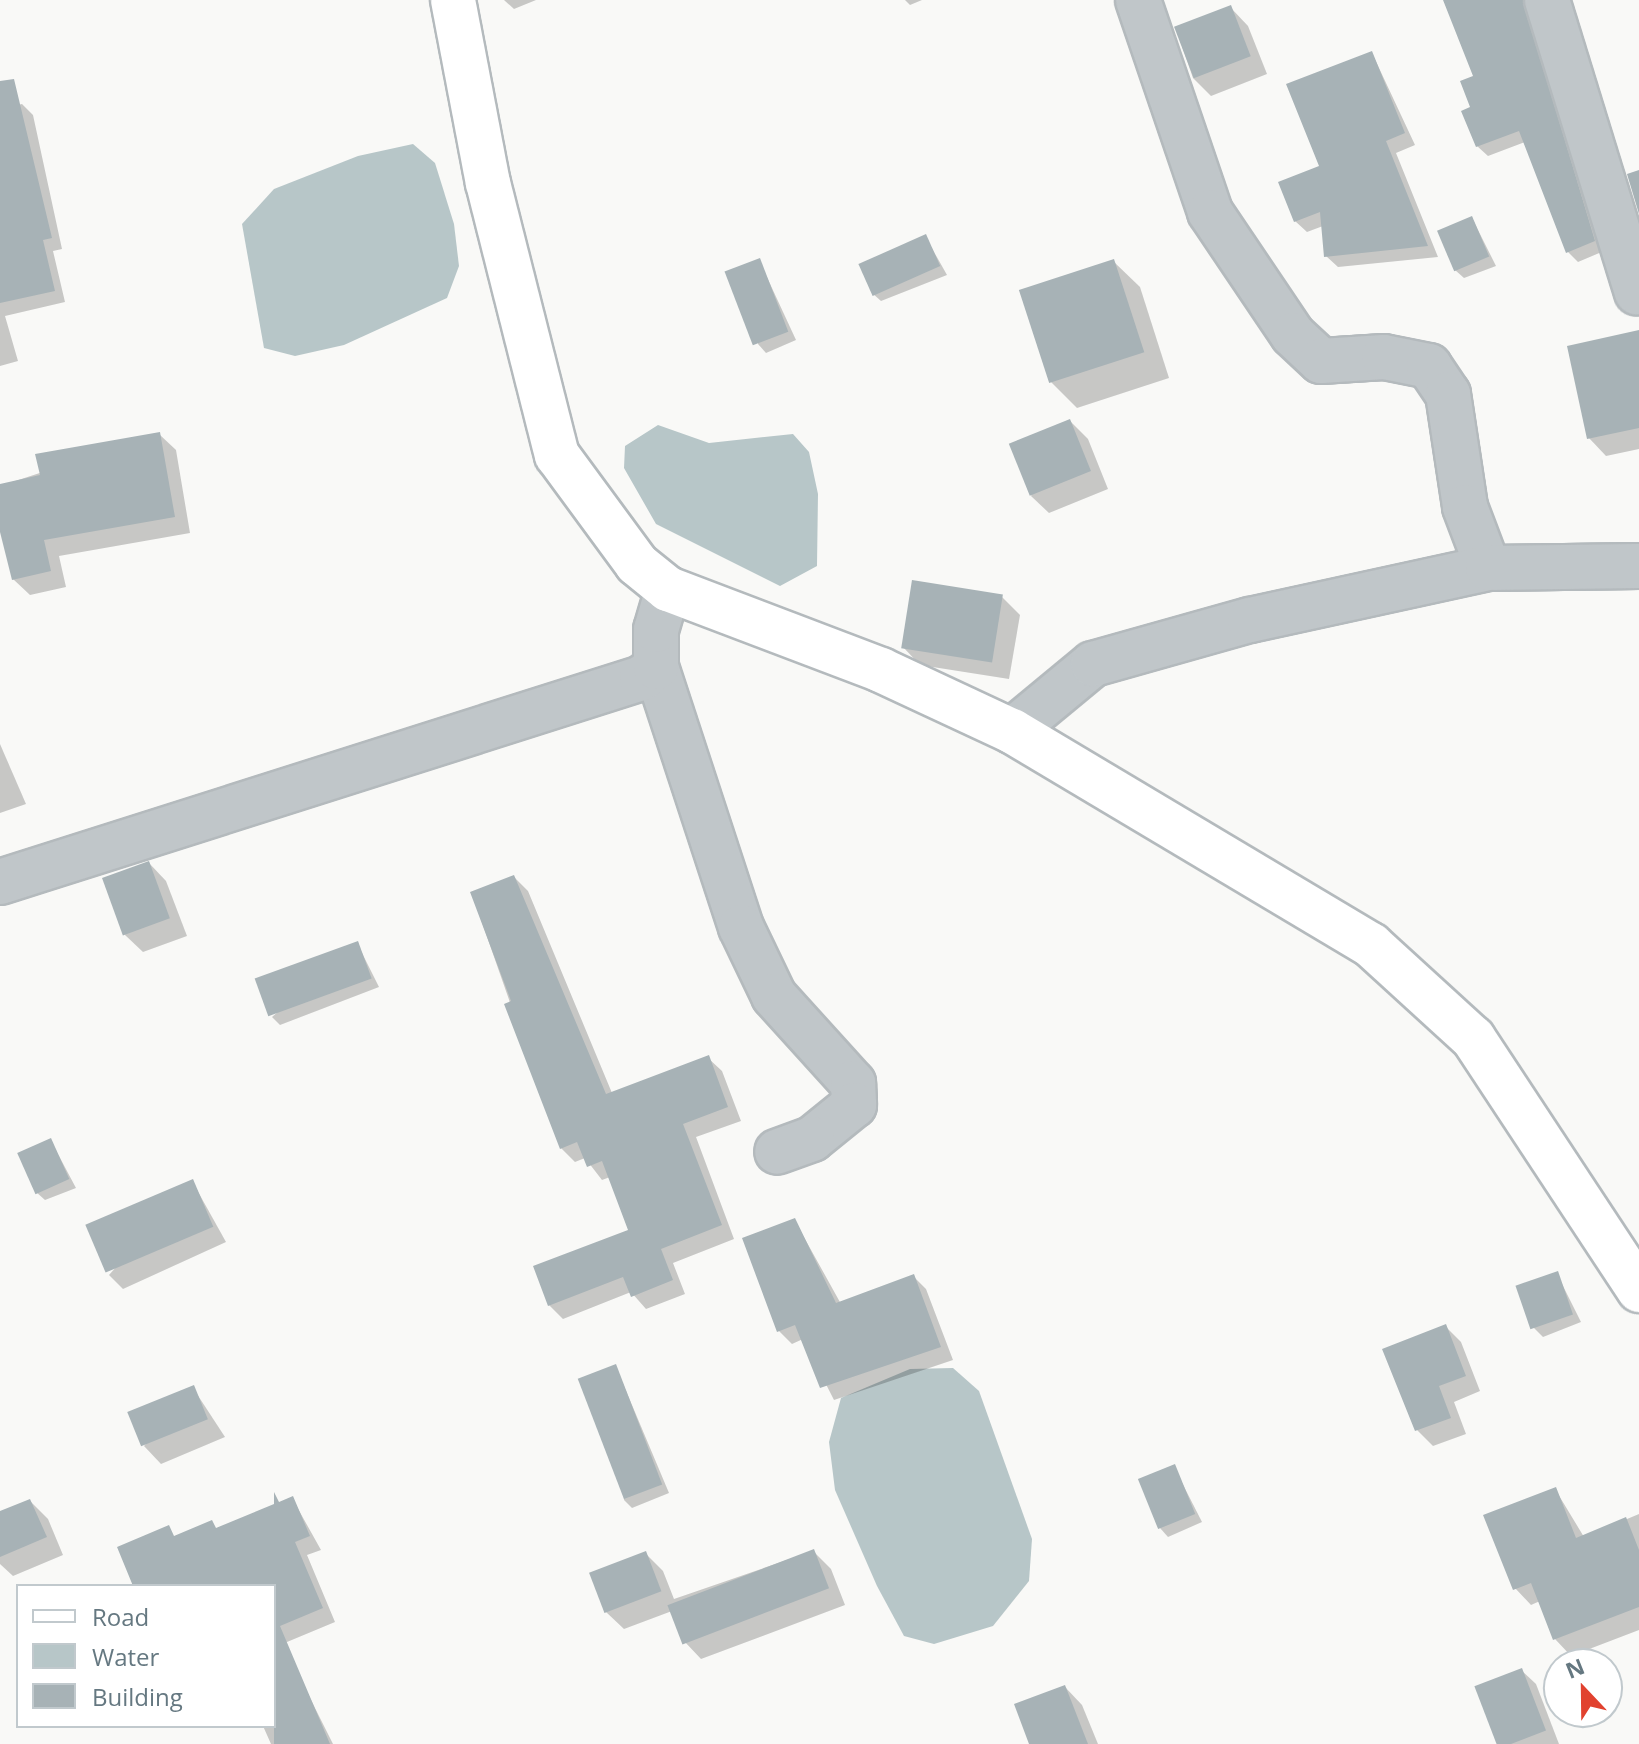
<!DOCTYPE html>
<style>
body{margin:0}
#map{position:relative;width:1639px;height:1744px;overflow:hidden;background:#f9f9f7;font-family:"Open Sans",sans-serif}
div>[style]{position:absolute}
.water>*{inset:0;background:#b7c6c8}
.shadow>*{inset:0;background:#0003}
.building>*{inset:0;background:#a7b2b6;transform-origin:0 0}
.roads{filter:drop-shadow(2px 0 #b4babd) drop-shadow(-2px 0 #b4babd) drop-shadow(0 2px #b4babd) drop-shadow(0 -2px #b4babd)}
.minor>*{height:44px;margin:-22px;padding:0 22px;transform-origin:22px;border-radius:22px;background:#c0c6c9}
.major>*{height:44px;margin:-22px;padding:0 22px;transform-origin:22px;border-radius:22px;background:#fff}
span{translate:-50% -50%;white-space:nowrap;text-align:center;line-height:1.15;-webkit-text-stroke:8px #fff;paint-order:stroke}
.legend{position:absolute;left:16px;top:1584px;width:260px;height:144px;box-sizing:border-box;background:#fff;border:2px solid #c1c9cd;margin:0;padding:10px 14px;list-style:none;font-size:24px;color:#657881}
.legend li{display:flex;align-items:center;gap:16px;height:40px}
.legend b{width:40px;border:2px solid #c1c9cd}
.north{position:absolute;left:1543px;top:1648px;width:80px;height:80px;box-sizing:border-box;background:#fff;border:2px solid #c1c9cd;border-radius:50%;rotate:338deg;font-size:22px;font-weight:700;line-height:32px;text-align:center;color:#657881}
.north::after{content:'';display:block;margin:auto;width:28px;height:36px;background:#e1422f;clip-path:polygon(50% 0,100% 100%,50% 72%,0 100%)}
</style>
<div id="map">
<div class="water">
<i style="clip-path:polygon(413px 144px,435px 163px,454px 224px,459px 266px,447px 298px,344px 345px,295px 356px,264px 348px,242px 224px,274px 189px,358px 156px)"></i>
<i style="clip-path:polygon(658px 425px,709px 443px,793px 434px,809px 452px,818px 494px,817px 566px,780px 586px,656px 524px,624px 468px,625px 446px)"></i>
<i style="clip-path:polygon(953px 1368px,979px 1391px,1032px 1539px,1029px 1581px,993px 1626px,934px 1644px,904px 1636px,877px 1586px,835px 1490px,829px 1442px,841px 1398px,910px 1369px)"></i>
</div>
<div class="shadow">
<i style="clip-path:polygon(504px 0,536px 0,514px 9px)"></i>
<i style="clip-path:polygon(905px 0,922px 0,910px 5px)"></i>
<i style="clip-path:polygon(1446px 0,1538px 0,1604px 251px,1578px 262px,1568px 252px,1525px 142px,1488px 156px,1477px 146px,1475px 77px)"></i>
<i style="clip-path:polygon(1231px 8px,1248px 26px,1267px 74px,1211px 96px,1193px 78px,1176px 29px)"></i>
<i style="clip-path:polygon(1372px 53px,1415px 145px,1396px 153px,1438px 257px,1338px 267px,1326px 256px,1323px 226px,1307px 232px,1295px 221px)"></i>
<i style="clip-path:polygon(22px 104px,33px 115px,62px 249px,53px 251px,65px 302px,5px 316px,18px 361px,0 366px,0 109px)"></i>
<i style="clip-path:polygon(1472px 218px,1496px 266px,1464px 278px,1455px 270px)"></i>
<i style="clip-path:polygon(925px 236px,947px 275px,881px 301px,872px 293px)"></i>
<i style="clip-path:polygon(759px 260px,796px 340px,766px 353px,758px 344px)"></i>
<i style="clip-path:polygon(1113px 261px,1140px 287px,1169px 378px,1077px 408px,1050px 381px)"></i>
<i style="clip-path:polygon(1639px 332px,1639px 449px,1606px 456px,1589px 438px)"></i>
<i style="clip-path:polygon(1070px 421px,1088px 439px,1108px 489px,1049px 513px,1031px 496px)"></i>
<i style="clip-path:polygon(159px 434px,176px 450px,190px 533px,59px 556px,66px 587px,30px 595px,13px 579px,0 486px)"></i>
<i style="clip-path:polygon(1002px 597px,1020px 615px,1009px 679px,920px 665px,903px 647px)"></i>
<i style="clip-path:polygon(0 744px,26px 804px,0 813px)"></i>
<i style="clip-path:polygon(149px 863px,166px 881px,187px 936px,143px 952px,125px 935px)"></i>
<i style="clip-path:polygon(514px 877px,528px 891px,612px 1093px,708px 1058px,722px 1071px,741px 1121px,696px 1137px,734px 1239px,673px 1263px,685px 1294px,646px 1309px,631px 1292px,563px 1319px,549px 1305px,631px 1231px,610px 1177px,602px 1180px,585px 1158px,575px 1162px,561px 1148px,472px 894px)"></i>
<i style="clip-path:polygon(357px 943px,379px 987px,280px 1025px,272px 1017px)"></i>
<i style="clip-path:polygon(51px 1141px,76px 1188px,45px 1200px,36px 1192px)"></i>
<i style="clip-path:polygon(192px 1181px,226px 1242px,123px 1289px,109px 1275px)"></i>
<i style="clip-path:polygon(795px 1221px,841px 1304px,913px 1276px,926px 1289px,953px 1360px,834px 1400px,803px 1339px,792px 1344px,779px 1331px)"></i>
<i style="clip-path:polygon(1557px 1274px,1581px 1322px,1543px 1337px,1534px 1328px)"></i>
<i style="clip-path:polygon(1445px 1326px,1461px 1342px,1480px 1391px,1454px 1402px,1466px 1434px,1433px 1446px,1417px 1430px)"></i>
<i style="clip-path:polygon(616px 1367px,669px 1493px,632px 1508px,624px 1500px)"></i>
<i style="clip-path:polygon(193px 1388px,225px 1437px,161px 1464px,144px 1446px)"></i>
<i style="clip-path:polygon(1174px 1467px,1202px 1522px,1168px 1537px,1160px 1528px)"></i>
<i style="clip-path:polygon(1555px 1489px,1584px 1537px,1639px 1514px,1639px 1630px,1571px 1656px,1555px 1639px,1540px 1601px,1531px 1605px,1515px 1588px)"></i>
<i style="clip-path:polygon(292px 1498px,321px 1550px,307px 1555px,335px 1622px,275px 1647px,274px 1586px,241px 1586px)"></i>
<i style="clip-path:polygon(30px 1501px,48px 1519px,63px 1555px,13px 1576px,0 1564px,0 1514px)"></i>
<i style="clip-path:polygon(813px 1551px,831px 1569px,845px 1605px,701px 1659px,684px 1641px,672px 1611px,624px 1629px,606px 1612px,645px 1553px,663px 1571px,674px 1599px)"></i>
<i style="clip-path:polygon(1521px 1670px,1536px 1684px,1559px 1744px,1498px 1744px,1477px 1687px)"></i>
<i style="clip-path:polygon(1065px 1687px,1082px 1705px,1098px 1744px,1031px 1744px)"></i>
<i style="clip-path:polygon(306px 1690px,333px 1744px,271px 1744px,263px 1726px,274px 1726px,274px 1704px)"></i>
</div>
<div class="building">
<i style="clip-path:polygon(1443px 0,1523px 0,1595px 241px,1566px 253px,1519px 131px,1476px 147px,1461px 111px,1470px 107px,1460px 81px,1473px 76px)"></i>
<i style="left:1231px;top:5px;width:55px;height:61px;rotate:69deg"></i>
<i style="clip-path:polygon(1372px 51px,1405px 133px,1386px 141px,1428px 246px,1324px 257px,1320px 212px,1294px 222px,1278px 182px,1319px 166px,1286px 84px)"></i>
<i style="clip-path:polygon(14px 79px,52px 238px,43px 240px,55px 291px,0 303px,0 81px)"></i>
<i style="clip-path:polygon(1639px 170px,1639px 214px,1627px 174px)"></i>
<i style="left:1472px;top:216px;width:44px;height:38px;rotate:67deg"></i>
<i style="left:926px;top:234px;width:35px;height:74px;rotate:66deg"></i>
<i style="left:760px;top:258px;width:79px;height:38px;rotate:69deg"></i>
<i style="left:1114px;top:259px;width:98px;height:100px;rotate:72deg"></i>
<i style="clip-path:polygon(1639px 330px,1639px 428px,1587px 439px,1567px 346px)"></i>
<i style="left:1070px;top:419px;width:56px;height:66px;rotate:68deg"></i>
<i style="clip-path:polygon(160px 432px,175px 517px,44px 540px,51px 571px,12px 580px,0 532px,0 484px,40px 475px,35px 454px)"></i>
<i style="left:912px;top:580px;width:92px;height:69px;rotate:9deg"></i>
<i style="left:149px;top:861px;width:61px;height:50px;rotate:70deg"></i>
<i style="clip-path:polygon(514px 875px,606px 1094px,709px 1055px,728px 1107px,683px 1124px,722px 1225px,661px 1249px,673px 1280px,631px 1297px,623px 1277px,548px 1306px,533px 1266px,628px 1230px,602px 1161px,587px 1167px,577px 1142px,560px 1149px,504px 1004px,511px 1001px,470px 892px)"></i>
<i style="left:358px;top:941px;width:40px;height:110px;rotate:70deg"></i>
<i style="left:51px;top:1138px;width:45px;height:37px;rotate:66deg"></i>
<i style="left:193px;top:1179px;width:52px;height:117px;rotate:67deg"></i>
<i style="clip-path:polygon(795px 1218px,836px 1303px,914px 1274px,941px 1347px,820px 1388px,795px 1325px,777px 1332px,742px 1238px)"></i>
<i style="left:1558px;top:1271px;width:46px;height:45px;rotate:71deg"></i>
<i style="clip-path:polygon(1446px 1324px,1466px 1376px,1439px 1386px,1451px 1418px,1415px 1431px,1382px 1349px)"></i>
<i style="left:616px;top:1364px;width:129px;height:41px;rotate:69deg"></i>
<i style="left:194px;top:1385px;width:37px;height:72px;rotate:68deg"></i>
<i style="left:1175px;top:1464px;width:54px;height:40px;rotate:68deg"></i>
<i style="clip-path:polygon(1556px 1487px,1576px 1538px,1626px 1517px,1639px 1550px,1639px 1607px,1553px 1640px,1531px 1583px,1513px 1590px,1483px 1515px)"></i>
<i style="clip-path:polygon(274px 1492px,279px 1502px,293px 1496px,310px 1536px,295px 1542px,323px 1608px,280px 1626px,330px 1744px,274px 1744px,274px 1586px,133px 1586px,117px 1547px,169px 1525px,174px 1536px,212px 1520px,216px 1528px,274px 1504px)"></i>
<i style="clip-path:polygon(30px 1499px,47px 1537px,0 1557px,0 1511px)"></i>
<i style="left:814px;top:1549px;width:42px;height:157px;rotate:69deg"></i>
<i style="left:646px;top:1551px;width:43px;height:61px;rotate:69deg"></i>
<i style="left:1522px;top:1668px;width:67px;height:51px;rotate:69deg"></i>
<i style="clip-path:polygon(1065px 1685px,1088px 1744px,1029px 1744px,1014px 1704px)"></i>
</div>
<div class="roads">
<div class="minor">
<i style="left:1138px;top:0;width:224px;rotate:71.2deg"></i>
<i style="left:1210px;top:212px;width:148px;rotate:56deg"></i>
<i style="left:1293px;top:335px;width:38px;rotate:43deg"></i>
<i style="left:1321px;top:361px;width:63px;rotate:-3.6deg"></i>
<i style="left:1384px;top:357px;width:46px;rotate:11.3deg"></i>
<i style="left:1429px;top:366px;width:34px;rotate:56deg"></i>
<i style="left:1448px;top:394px;width:114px;rotate:81.4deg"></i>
<i style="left:1465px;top:507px;width:65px;rotate:69.3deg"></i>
<i style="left:1547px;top:0;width:306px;rotate:72.9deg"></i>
<i style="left:656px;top:667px;width:274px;rotate:71.9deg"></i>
<i style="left:741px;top:927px;width:76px;rotate:64.4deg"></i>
<i style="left:774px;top:996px;width:118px;rotate:47.8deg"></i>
<i style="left:853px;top:1083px;width:22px;rotate:87deg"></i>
<i style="left:854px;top:1105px;width:54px;rotate:141deg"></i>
<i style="left:812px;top:1139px;width:37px;rotate:160deg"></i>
<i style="left:1012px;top:731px;width:105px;rotate:-39.6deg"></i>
<i style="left:1093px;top:664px;width:163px;rotate:-15.7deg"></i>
<i style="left:1250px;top:620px;width:244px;rotate:-12.3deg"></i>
<i style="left:1488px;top:568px;width:151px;rotate:-0.8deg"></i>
<i style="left:0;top:882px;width:674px;rotate:-17.63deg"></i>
<i style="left:642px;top:678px;width:18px;rotate:-38deg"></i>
<i style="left:656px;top:667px;width:37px;rotate:-90deg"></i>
<i style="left:656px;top:630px;width:43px;rotate:-73.7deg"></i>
</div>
<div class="major">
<i style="left:453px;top:0;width:186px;rotate:79.2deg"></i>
<i style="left:488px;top:183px;width:281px;rotate:75.8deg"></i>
<i style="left:557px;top:455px;width:135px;rotate:53.7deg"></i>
<i style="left:637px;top:564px;width:40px;rotate:39deg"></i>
<i style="left:668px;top:589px;width:228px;rotate:20.8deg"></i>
<i style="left:881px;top:670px;width:145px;rotate:25deg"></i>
<i style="left:1012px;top:731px;width:418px;rotate:30.8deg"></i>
<i style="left:1371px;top:945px;width:138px;rotate:42.4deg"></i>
<i style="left:1473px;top:1038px;width:302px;rotate:56.6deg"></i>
</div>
</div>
<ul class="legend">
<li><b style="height:10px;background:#fff"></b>Road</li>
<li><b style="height:22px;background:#b7c6c8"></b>Water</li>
<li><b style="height:22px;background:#a7b2b6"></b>Building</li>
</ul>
<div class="north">N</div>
</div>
